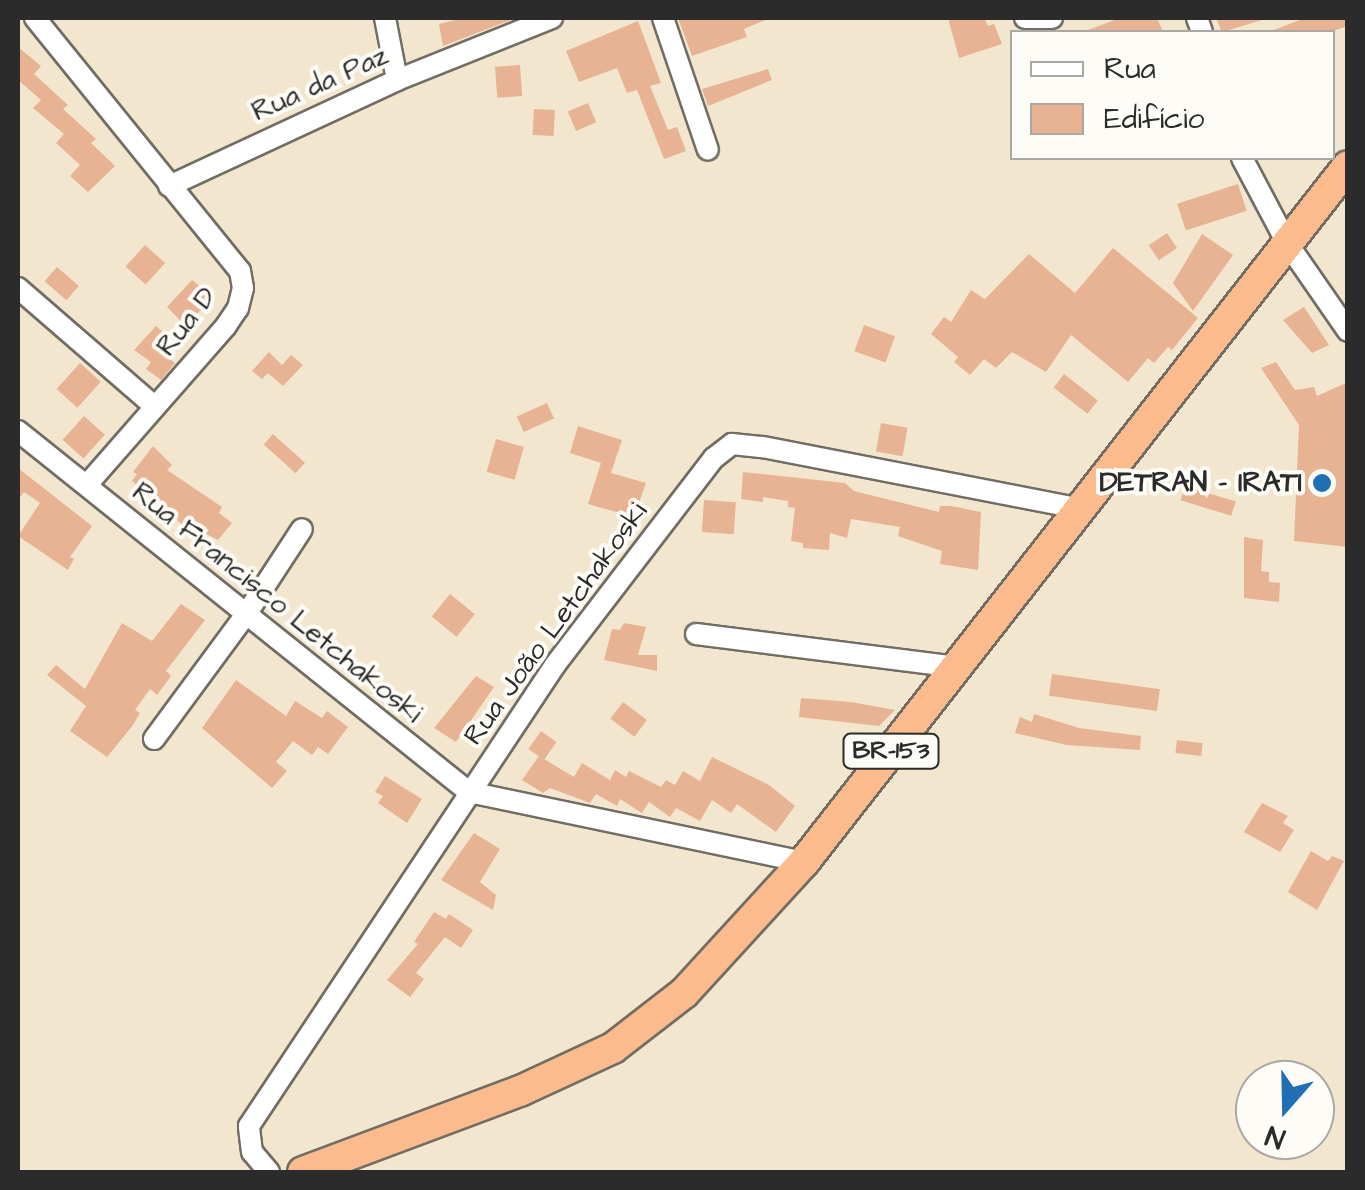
<!DOCTYPE html>
<meta charset="utf-8">
<style>
body{margin:0}
#map{position:relative;width:1365px;height:1190px;overflow:hidden;background:#f2e7ce;font-family:"Architects Daughter",sans-serif}
div>[style]{position:absolute}
.building>*{inset:0;background:#e7b392;transform-origin:0 0}
.roads{filter:drop-shadow(2px 0 #716d64) drop-shadow(-2px 0 #716d64) drop-shadow(0 2px #716d64) drop-shadow(0 -2px #716d64)}
.minor>*{height:20px;margin:-10px;padding:0 10px;transform-origin:10px;border-radius:10px;background:#fff}
.highway>*{height:30px;margin:-15px;padding:0 15px;transform-origin:15px;border-radius:15px;background:#fbbb8d}
.dots>*{width:28px;height:28px;translate:-50% -50%;box-sizing:border-box;border:5px solid #fdfcf7;border-radius:50%}
span{translate:-50% -50%;white-space:nowrap;text-align:center;line-height:1.15;-webkit-text-stroke:8px #fdfcf7;paint-order:stroke}
.shield-label span{padding:2px 8px;background:#fdfcf7;border:2px solid;border-radius:8px;-webkit-text-stroke-width:0}
.shield-label{font-size:25px;color:#2b2b2b;font-weight:700}
.street-label{font-size:28px;color:#2b2b2b}
.poi-label{font-size:28px;color:#2b2b2b;font-weight:700}
.right{translate:-100% -50%;text-align:right}
.frame{position:absolute;inset:0;border:20px solid #2b2b2b;pointer-events:none}
.legend{position:absolute;left:1010px;top:30px;width:325px;height:130px;box-sizing:border-box;background:#fdfcf7;border:2px solid #a9a8a5;margin:0;padding:12px 18px;list-style:none;font-size:30px;color:#2b2b2b}
.legend li{display:flex;align-items:center;gap:20px;height:50px}
.legend b{width:50px;border:2px solid #a9a8a5}
.north{position:absolute;left:1235px;top:1060px;width:100px;height:100px;box-sizing:border-box;background:#fdfcf7;border:2px solid #a9a8a5;border-radius:50%;rotate:200deg;font-size:28px;font-weight:700;line-height:40px;text-align:center;color:#2b2b2b}
.north::after{content:'';display:block;margin:auto;width:35px;height:45px;background:#1f6fb2;clip-path:polygon(50% 0,100% 100%,50% 72%,0 100%)}
</style>
<div id="map">
<div class="building">
<i style="clip-path:polygon(463px 18px,516px 18px,443px 46px,439px 24px)"></i>
<i style="clip-path:polygon(678px 18px,770px 18px,744px 29px,747px 37px,692px 56px)"></i>
<i style="clip-path:polygon(948px 18px,984px 18px,988px 26px,994px 24px,1002px 44px,959px 58px)"></i>
<i style="clip-path:polygon(1120px 18px,1157px 18px,1163px 32px,1083px 32px)"></i>
<i style="clip-path:polygon(1216px 18px,1261px 18px,1262px 20px,1222px 32px)"></i>
<i style="clip-path:polygon(1305px 18px,1348px 18px,1348px 26px,1330px 32px,1269px 32px)"></i>
<i style="clip-path:polygon(638px 21px,661px 83px,650px 86px,668px 130px,677px 127px,686px 151px,664px 159px,637px 90px,627px 93px,617px 68px,579px 82px,566px 51px)"></i>
<i style="clip-path:polygon(18px 47px,41px 66px,34px 74px,68px 105px,63px 109px,96px 139px,91px 143px,115px 166px,88px 192px,70px 176px,80px 165px,56px 143px,64px 134px,33px 108px,41px 100px,18px 80px)"></i>
<i style="left:520px;top:65px;width:31px;height:25px;rotate:86deg"></i>
<i style="clip-path:polygon(768px 69px,772px 80px,708px 106px,702px 89px)"></i>
<i style="left:588px;top:103px;width:21px;height:22px;rotate:67deg"></i>
<i style="left:534px;top:109px;width:21px;height:26px;rotate:3deg"></i>
<i style="left:1238px;top:184px;width:28px;height:64px;rotate:72deg"></i>
<i style="left:1167px;top:233px;width:18px;height:22px;rotate:56deg"></i>
<i style="clip-path:polygon(1202px 234px,1233px 255px,1193px 311px,1173px 283px)"></i>
<i style="left:145px;top:245px;width:27px;height:29px;rotate:42deg"></i>
<i style="clip-path:polygon(1113px 248px,1198px 318px,1172px 350px,1168px 347px,1154px 363px,1148px 358px,1128px 382px,1071px 335px,1046px 372px,1012px 352px,996px 368px,984px 359px,970px 375px,954px 362px,958px 357px,931px 334px,944px 317px,951px 322px,971px 290px,985px 299px,1029px 254px,1075px 293px)"></i>
<i style="left:57px;top:267px;width:29px;height:19px;rotate:41deg"></i>
<i style="clip-path:polygon(192px 280px,213px 296px,191px 321px,183px 323px,167px 307px)"></i>
<i style="clip-path:polygon(1304px 307px,1329px 345px,1312px 353px,1283px 320px)"></i>
<i style="left:864px;top:325px;width:33px;height:28px;rotate:20deg"></i>
<i style="clip-path:polygon(156px 326px,169px 337px,160px 351px,175px 363px,161px 380px,146px 369px,151px 362px,134px 350px)"></i>
<i style="clip-path:polygon(269px 352px,282px 365px,291px 355px,303px 365px,283px 386px,268px 373px,262px 379px,252px 371px)"></i>
<i style="clip-path:polygon(1276px 362px,1295px 390px,1314px 387px,1317px 396px,1348px 382px,1348px 547px,1294px 541px,1299px 425px,1261px 368px)"></i>
<i style="left:80px;top:363px;width:28px;height:35px;rotate:42deg"></i>
<i style="left:1064px;top:374px;width:43px;height:17px;rotate:38deg"></i>
<i style="left:547px;top:403px;width:17px;height:33px;rotate:66deg"></i>
<i style="left:84px;top:416px;width:28px;height:32px;rotate:42deg"></i>
<i style="left:881px;top:423px;width:27px;height:29px;rotate:10deg"></i>
<i style="clip-path:polygon(578px 426px,622px 440px,611px 473px,646px 483px,634px 517px,588px 504px,601px 463px,570px 453px)"></i>
<i style="left:273px;top:434px;width:43px;height:14px;rotate:42deg"></i>
<i style="left:496px;top:439px;width:29px;height:34px;rotate:16deg"></i>
<i style="clip-path:polygon(153px 446px,172px 465px,167px 470px,222px 507px,219px 513px,232px 523px,218px 540px,187px 524px,185px 527px,132px 481px,137px 474px,133px 472px)"></i>
<i style="clip-path:polygon(18px 468px,92px 526px,70px 557px,74px 559px,68px 570px,18px 536px,40px 503px,24px 492px,18px 500px)"></i>
<i style="clip-path:polygon(743px 472px,845px 483px,854px 491px,939px 512px,940px 506px,951px 506px,981px 512px,978px 570px,940px 564px,942px 551px,898px 536px,900px 527px,851px 519px,847px 538px,830px 533px,829px 550px,803px 548px,803px 543px,791px 541px,795px 508px,788px 507px,788px 501px,763px 497px,763px 502px,741px 499px)"></i>
<i style="left:1185px;top:486px;width:53px;height:15px;rotate:17deg"></i>
<i style="left:704px;top:500px;width:32px;height:32px;rotate:4deg"></i>
<i style="clip-path:polygon(1244px 537px,1263px 540px,1261px 571px,1269px 572px,1269px 582px,1280px 583px,1279px 602px,1244px 598px)"></i>
<i style="left:450px;top:594px;width:32px;height:29px;rotate:39deg"></i>
<i style="clip-path:polygon(181px 604px,205px 620px,166px 671px,171px 676px,157px 695px,150px 689px,135px 710px,140px 713px,133px 725px,107px 757px,70px 731px,86px 706px,47px 675px,56px 665px,85px 689px,122px 623px,152px 641px)"></i>
<i style="clip-path:polygon(624px 623px,646px 627px,638px 655px,657px 655px,657px 671px,604px 660px,612px 629px,620px 630px)"></i>
<i style="left:1052px;top:674px;width:109px;height:22px;rotate:8deg"></i>
<i style="clip-path:polygon(476px 676px,494px 687px,456px 742px,434px 728px)"></i>
<i style="clip-path:polygon(236px 680px,286px 716px,295px 701px,322px 718px,327px 711px,348px 727px,328px 754px,318px 747px,312px 755px,293px 741px,276px 762px,287px 771px,272px 788px,202px 728px)"></i>
<i style="clip-path:polygon(801px 698px,851px 702px,895px 710px,879px 726px,799px 717px)"></i>
<i style="left:623px;top:702px;width:30px;height:21px;rotate:37deg"></i>
<i style="clip-path:polygon(1034px 714px,1079px 728px,1141px 736px,1140px 750px,1067px 745px,1015px 733px,1020px 717px,1032px 722px)"></i>
<i style="left:541px;top:731px;width:19px;height:22px;rotate:35deg"></i>
<i style="left:1177px;top:740px;width:26px;height:13px;rotate:7deg"></i>
<i style="clip-path:polygon(539px 756px,574px 777px,582px 763px,610px 780px,615px 770px,626px 777px,629px 771px,661px 787px,666px 780px,675px 785px,683px 771px,700px 781px,712px 757px,769px 785px,795px 806px,776px 832px,737px 804px,731px 813px,712px 800px,700px 821px,676px 808px,670px 817px,649px 802px,642px 813px,620px 799px,617px 806px,596px 794px,590px 803px,550px 788px,543px 793px,522px 780px)"></i>
<i style="clip-path:polygon(385px 776px,422px 799px,407px 823px,378px 803px,383px 796px,375px 792px)"></i>
<i style="clip-path:polygon(1262px 803px,1288px 816px,1283px 823px,1294px 830px,1280px 852px,1244px 832px)"></i>
<i style="clip-path:polygon(474px 833px,500px 849px,480px 882px,496px 895px,493px 910px,441px 880px)"></i>
<i style="clip-path:polygon(1311px 851px,1328px 861px,1332px 856px,1344px 861px,1317px 910px,1288px 892px)"></i>
<i style="clip-path:polygon(434px 912px,446px 919px,449px 914px,473px 930px,461px 948px,445px 937px,416px 973px,424px 979px,410px 997px,387px 980px,418px 944px,414px 942px)"></i>
</div>
<div class="roads">
<div class="minor">
<i style="left:35px;top:18px;width:326px;rotate:51deg"></i>
<i style="left:240px;top:271px;width:17px;rotate:80deg"></i>
<i style="left:243px;top:288px;width:21px;rotate:104deg"></i>
<i style="left:238px;top:308px;width:22px;rotate:124deg"></i>
<i style="left:226px;top:326px;width:211px;rotate:131.2deg"></i>
<i style="left:385px;top:18px;width:63px;rotate:79deg"></i>
<i style="left:663px;top:18px;width:139px;rotate:71.2deg"></i>
<i style="left:1025px;top:18px;width:27px"></i>
<i style="left:1197px;top:18px;width:15px;rotate:70deg"></i>
<i style="left:1242px;top:158px;width:96px;rotate:62.1deg"></i>
<i style="left:1287px;top:243px;width:107px;rotate:55.3deg"></i>
<i style="left:169px;top:186px;width:251px;rotate:-24.9deg"></i>
<i style="left:397px;top:80px;width:167px;rotate:-21.8deg"></i>
<i style="left:18px;top:288px;width:179px;rotate:40.9deg"></i>
<i style="left:18px;top:431px;width:578px;rotate:38.68deg"></i>
<i style="left:469px;top:792px;width:342px;rotate:11.8deg"></i>
<i style="left:696px;top:634px;width:263px;rotate:7.2deg"></i>
<i style="left:154px;top:739px;width:157px;rotate:-53.6deg"></i>
<i style="left:247px;top:613px;width:100px;rotate:-56.8deg"></i>
<i style="left:269px;top:1172px;width:26px;rotate:-130deg"></i>
<i style="left:252px;top:1152px;width:26px;rotate:-97deg"></i>
<i style="left:249px;top:1126px;width:553px;rotate:-56.42deg"></i>
<i style="left:555px;top:665px;width:261px;rotate:-52.5deg"></i>
<i style="left:714px;top:458px;width:23px;rotate:-38deg"></i>
<i style="left:732px;top:444px;width:31px;rotate:6deg"></i>
<i style="left:763px;top:447px;width:324px;rotate:11deg"></i>
</div>
<div class="highway">
<i style="left:303px;top:1172px;width:232px;rotate:-20.5deg"></i>
<i style="left:520px;top:1091px;width:102px;rotate:-24.8deg"></i>
<i style="left:613px;top:1048px;width:90px;rotate:-37.8deg"></i>
<i style="left:684px;top:993px;width:178px;rotate:-47.5deg"></i>
<i style="left:804px;top:862px;width:883px;rotate:-51.99deg"></i>
</div>
</div>
<div class="dots">
<i style="left:1322px;top:483px;background:#1f6fb2"></i>
</div>
<div class="shield-label">
<span style="left:891px;top:751px">BR-153</span>
</div>
<div class="street-label">
<span style="left:320px;top:84px;rotate:-24deg">Rua da Paz</span>
<span style="left:187px;top:322px;rotate:-52deg">Rua D</span>
<span style="left:277px;top:603px;rotate:39deg">Rua Francisco Letchakoski</span>
<span style="left:556px;top:624px;rotate:-54deg">Rua João Letchakoski</span>
</div>
<div class="poi-label">
<span class="right" style="left:1302px;top:483px">DETRAN - IRATI</span>
</div>
<div class="frame"></div>
<ul class="legend">
<li><b style="height:12px;background:#fff"></b>Rua</li>
<li><b style="height:28px;background:#e7b392"></b>Edifício</li>
</ul>
<div class="north">N</div>
</div>
